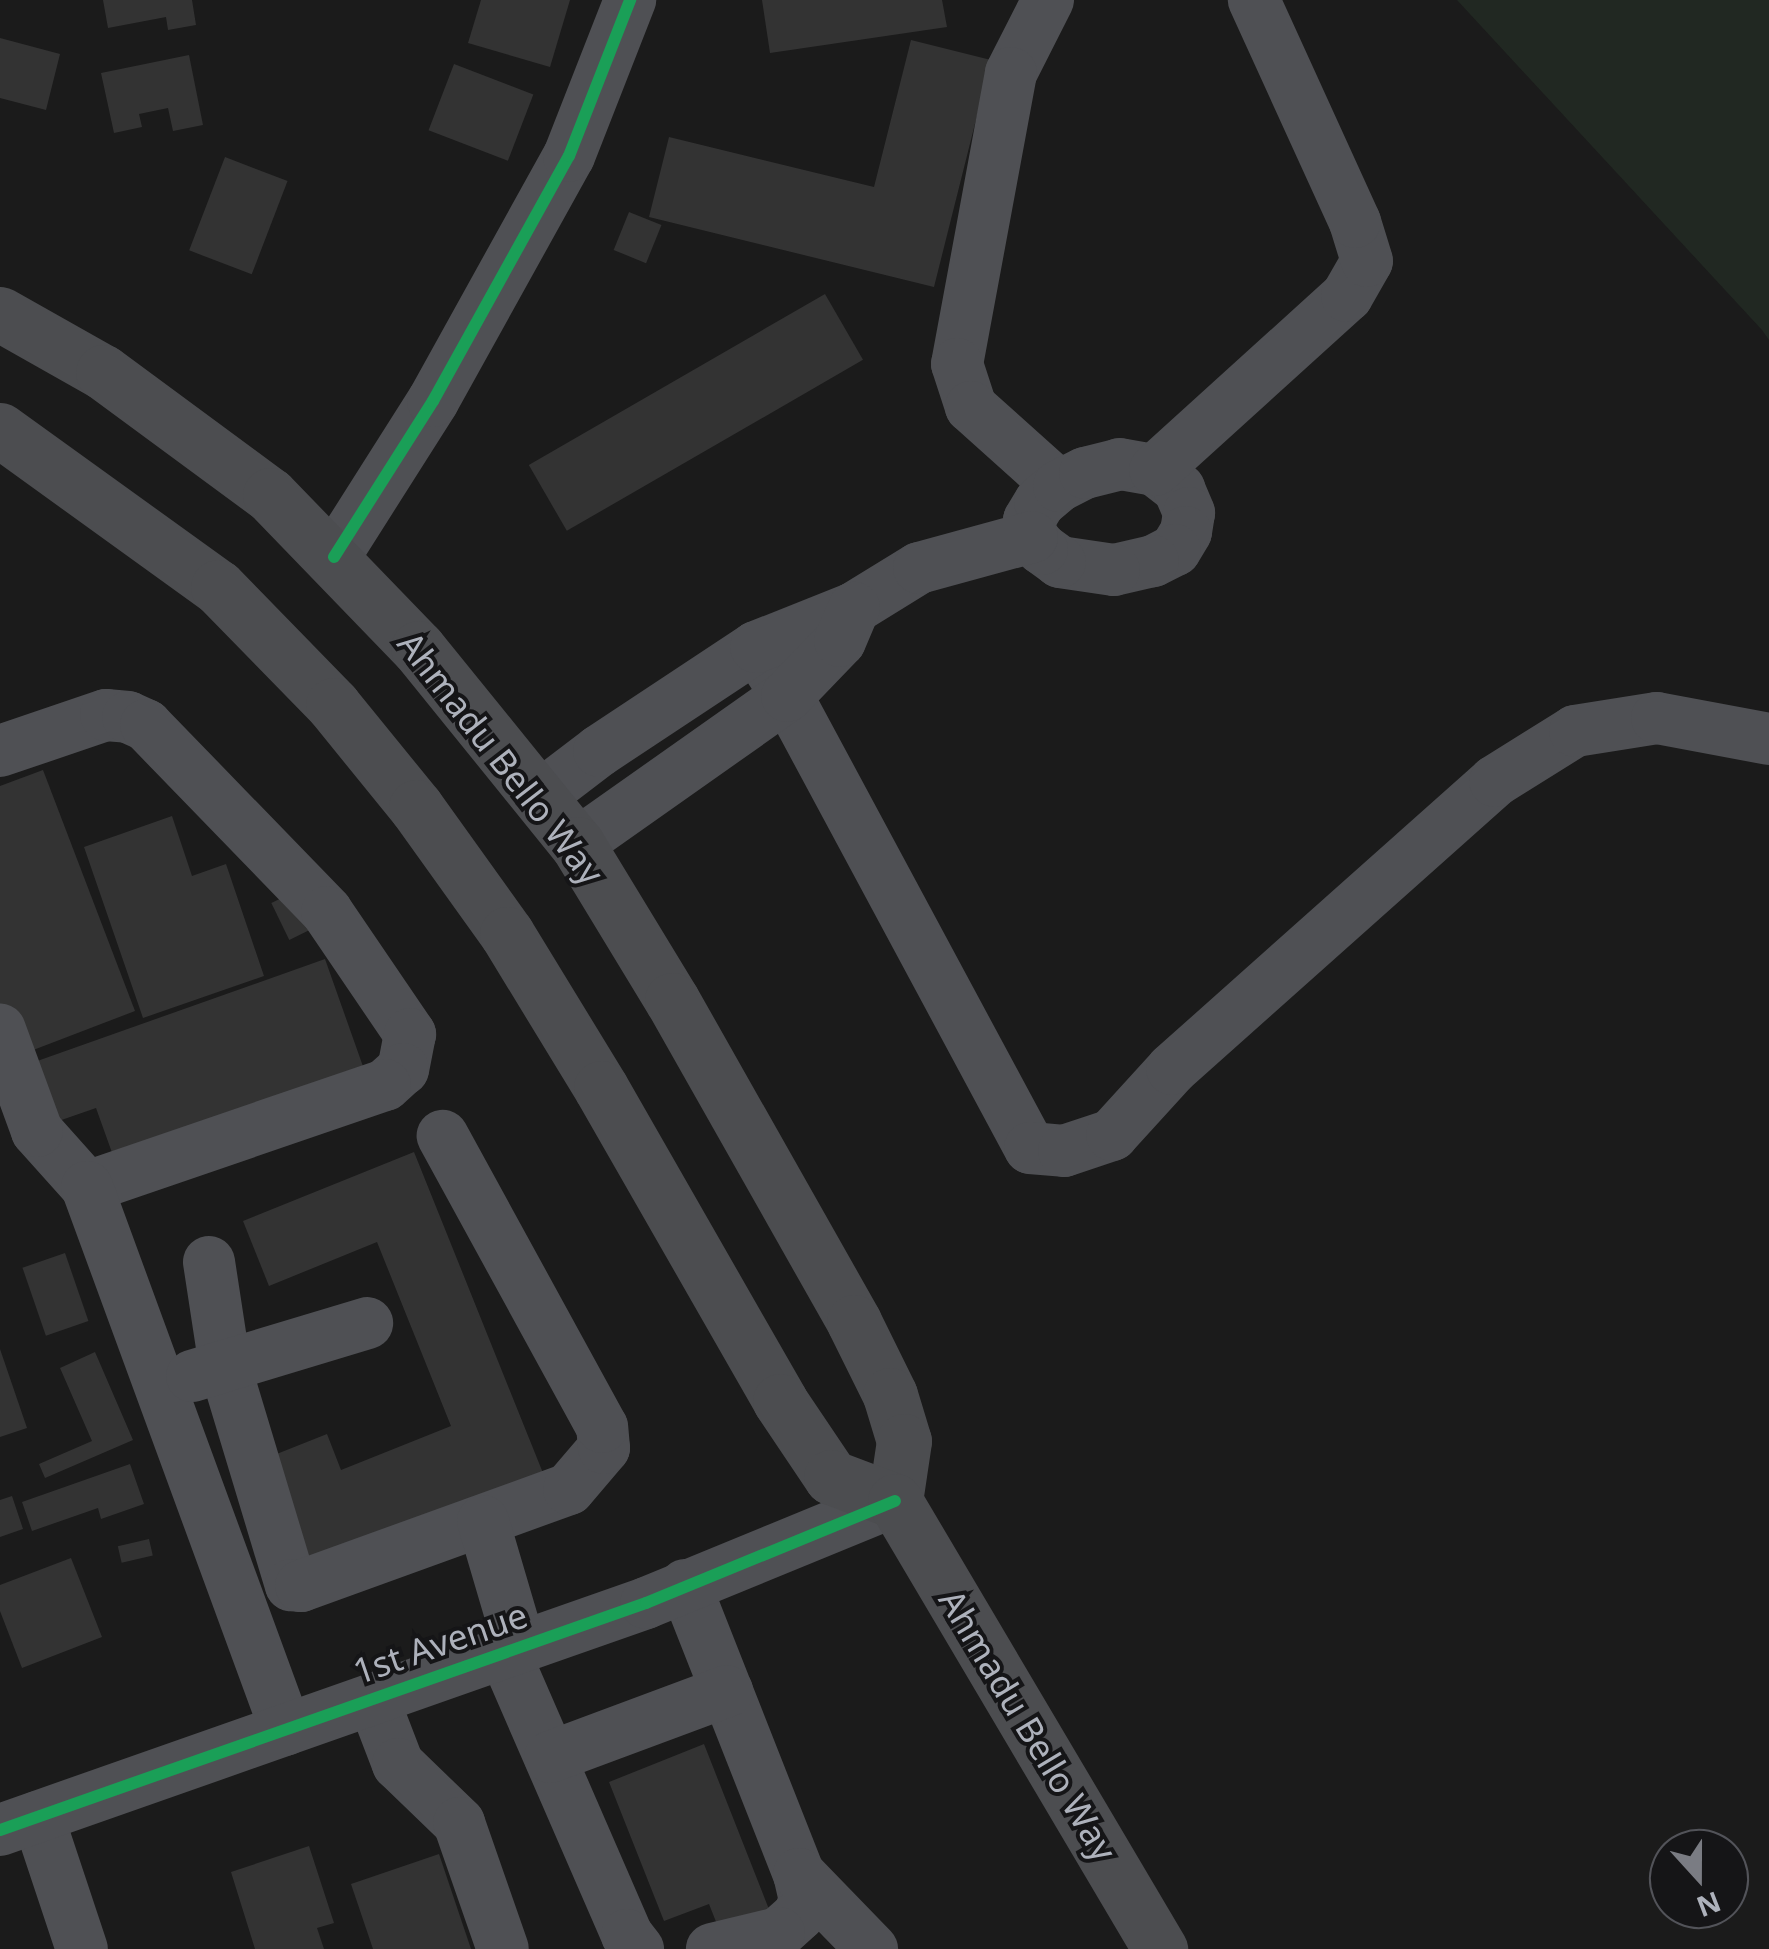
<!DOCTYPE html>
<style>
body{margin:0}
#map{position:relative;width:1769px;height:1949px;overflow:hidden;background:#1b1b1b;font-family:"Noto Sans",sans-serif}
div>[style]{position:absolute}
.green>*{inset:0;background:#212822}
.building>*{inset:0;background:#333;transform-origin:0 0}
.minor>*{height:52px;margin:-26px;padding:0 26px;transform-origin:26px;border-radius:26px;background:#4f5054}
.major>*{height:55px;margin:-27.5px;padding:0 27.5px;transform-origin:27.5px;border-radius:27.5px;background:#4c4d50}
.cycleway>*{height:12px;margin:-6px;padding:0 6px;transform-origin:6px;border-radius:6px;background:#1a9f57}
span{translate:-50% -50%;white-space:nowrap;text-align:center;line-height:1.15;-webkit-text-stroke:8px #151517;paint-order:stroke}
.street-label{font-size:35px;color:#adb1bb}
.north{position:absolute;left:1649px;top:1829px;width:100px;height:100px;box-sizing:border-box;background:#151517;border:2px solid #525359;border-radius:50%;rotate:159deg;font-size:28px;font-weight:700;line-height:40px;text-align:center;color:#adb1bb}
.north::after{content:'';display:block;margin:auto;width:35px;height:45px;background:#7a7c83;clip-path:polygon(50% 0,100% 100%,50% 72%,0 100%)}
</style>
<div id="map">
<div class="green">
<i style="clip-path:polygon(1457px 0,1769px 0,1769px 340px,1762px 330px)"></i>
</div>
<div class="building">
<i style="clip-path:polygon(103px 0,192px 0,196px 25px,168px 30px,166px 17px,108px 28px)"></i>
<i style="clip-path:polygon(481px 0,570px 0,550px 67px,468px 43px)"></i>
<i style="clip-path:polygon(762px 0,942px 0,947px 27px,770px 53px)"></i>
<i style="clip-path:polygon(0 38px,60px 54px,46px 110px,0 98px)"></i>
<i style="clip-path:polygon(911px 40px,991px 60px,934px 287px,649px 217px,669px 137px,874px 187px)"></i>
<i style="clip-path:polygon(189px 55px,203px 125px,173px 131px,168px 108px,139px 114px,142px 127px,114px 133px,101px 73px)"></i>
<i style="left:454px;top:64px;width:85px;height:71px;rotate:21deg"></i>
<i style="left:225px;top:157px;width:67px;height:100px;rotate:21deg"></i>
<i style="left:629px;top:212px;width:35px;height:41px;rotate:22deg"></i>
<i style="left:825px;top:294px;width:76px;height:342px;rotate:60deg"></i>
<i style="clip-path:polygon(43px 770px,135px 1011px,15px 1057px,0 1018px,0 786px)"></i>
<i style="clip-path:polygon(172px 816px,192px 876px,226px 864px,264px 976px,143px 1018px,84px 847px)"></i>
<i style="left:292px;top:893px;width:41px;height:23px;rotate:64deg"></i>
<i style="clip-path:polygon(325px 959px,365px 1072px,115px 1161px,96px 1108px,47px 1125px,26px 1065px)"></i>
<i style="clip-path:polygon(414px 1152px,543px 1473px,303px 1570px,259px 1461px,327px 1434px,341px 1470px,451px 1426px,377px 1242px,269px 1286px,243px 1221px)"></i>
<i style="left:65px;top:1253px;width:72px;height:45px;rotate:71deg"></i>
<i style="clip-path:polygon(0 1349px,27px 1428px,0 1437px)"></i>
<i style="clip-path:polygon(95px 1352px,133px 1440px,45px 1478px,39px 1464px,92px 1441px,60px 1368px)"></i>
<i style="clip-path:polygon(130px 1464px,144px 1504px,101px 1519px,98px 1508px,32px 1531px,22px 1502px)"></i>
<i style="clip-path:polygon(12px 1496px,23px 1529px,0 1537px,0 1500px)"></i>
<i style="left:149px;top:1539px;width:17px;height:32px;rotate:77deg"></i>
<i style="clip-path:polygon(71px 1558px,102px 1637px,22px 1668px,0 1611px,0 1585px)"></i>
<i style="clip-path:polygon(704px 1744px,774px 1922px,724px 1942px,709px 1904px,664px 1921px,609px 1782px)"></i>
<i style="clip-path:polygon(309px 1846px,334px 1923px,317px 1928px,324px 1949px,255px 1949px,231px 1872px)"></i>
<i style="clip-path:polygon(439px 1854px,471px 1949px,373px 1949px,351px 1884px)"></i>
</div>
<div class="minor">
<i style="left:1048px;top:0;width:82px;rotate:116.9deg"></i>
<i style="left:1011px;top:73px;width:296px;rotate:100.5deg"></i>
<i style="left:957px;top:364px;width:45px;rotate:72deg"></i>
<i style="left:971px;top:407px;width:118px;rotate:41.9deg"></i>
<i style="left:1120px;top:464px;width:36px;rotate:10deg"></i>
<i style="left:1155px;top:470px;width:31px;rotate:38deg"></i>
<i style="left:1179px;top:489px;width:26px;rotate:67deg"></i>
<i style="left:1189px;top:513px;width:19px;rotate:99deg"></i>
<i style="left:1186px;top:532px;width:21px;rotate:121deg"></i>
<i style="left:1175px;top:550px;width:25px;rotate:153deg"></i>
<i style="left:1153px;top:561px;width:40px;rotate:167deg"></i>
<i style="left:1114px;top:570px;width:55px;rotate:-171.6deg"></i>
<i style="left:1060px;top:562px;width:22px;rotate:-144deg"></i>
<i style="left:1042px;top:549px;width:16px;rotate:-130deg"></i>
<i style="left:1032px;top:537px;width:17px;rotate:-100deg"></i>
<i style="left:1029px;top:520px;width:21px;rotate:-59deg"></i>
<i style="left:1040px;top:502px;width:25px;rotate:-40deg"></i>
<i style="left:1059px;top:486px;width:29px;rotate:-27deg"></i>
<i style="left:1085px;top:473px;width:36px;rotate:-14deg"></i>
<i style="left:1155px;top:470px;width:259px;rotate:-42.2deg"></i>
<i style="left:1347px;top:296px;width:40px;rotate:-60.3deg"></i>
<i style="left:1367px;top:261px;width:41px;rotate:-107.1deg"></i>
<i style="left:1355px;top:222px;width:244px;rotate:-114.5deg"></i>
<i style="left:334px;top:557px;width:185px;rotate:-57.6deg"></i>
<i style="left:433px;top:401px;width:280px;rotate:-61deg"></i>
<i style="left:569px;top:156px;width:168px;rotate:-68.6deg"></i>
<i style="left:756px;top:647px;width:58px;rotate:57.7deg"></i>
<i style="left:787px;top:696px;width:513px;rotate:61.74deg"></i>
<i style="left:1030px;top:1148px;width:34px;rotate:5deg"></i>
<i style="left:1064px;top:1151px;width:51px;rotate:-18.4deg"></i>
<i style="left:1112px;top:1135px;width:89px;rotate:-47.7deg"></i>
<i style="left:1172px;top:1069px;width:433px;rotate:-41.7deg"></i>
<i style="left:1495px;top:781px;width:94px;rotate:-32deg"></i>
<i style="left:1575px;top:731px;width:83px;rotate:-9deg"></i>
<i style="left:1657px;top:718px;width:114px;rotate:10.6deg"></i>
<i style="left:0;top:751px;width:112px;rotate:-18.8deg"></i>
<i style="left:106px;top:715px;width:22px;rotate:5deg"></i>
<i style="left:128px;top:717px;width:20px;rotate:24deg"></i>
<i style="left:146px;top:725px;width:260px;rotate:45.9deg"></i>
<i style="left:327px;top:912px;width:148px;rotate:55.8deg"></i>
<i style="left:410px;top:1034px;width:36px;rotate:101deg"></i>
<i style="left:403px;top:1069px;width:24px;rotate:138deg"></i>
<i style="left:385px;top:1085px;width:315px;rotate:161.1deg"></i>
<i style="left:87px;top:1187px;width:75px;rotate:-131.8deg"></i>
<i style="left:37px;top:1131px;width:108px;rotate:-110.1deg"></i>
<i style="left:540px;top:796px;width:74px;rotate:-37.3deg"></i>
<i style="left:599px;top:751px;width:188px;rotate:-33.5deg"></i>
<i style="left:756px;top:647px;width:105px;rotate:-21.7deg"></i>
<i style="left:854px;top:608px;width:76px;rotate:-31.6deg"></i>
<i style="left:919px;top:568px;width:117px;rotate:-15.3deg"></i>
<i style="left:577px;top:844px;width:257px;rotate:-35.2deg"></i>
<i style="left:787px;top:696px;width:76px;rotate:-46.1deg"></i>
<i style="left:840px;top:641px;width:36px;rotate:-67deg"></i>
<i style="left:87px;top:1187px;width:578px;rotate:69.87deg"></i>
<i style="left:209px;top:1262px;width:106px;rotate:81.3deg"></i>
<i style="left:225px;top:1367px;width:228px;rotate:73.2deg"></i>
<i style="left:291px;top:1585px;width:10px;rotate:6deg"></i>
<i style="left:301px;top:1586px;width:285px;rotate:-19.9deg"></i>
<i style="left:569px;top:1489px;width:54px;rotate:-49.5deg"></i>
<i style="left:604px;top:1448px;width:21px;rotate:-95deg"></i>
<i style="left:602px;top:1427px;width:332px;rotate:-118.7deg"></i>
<i style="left:192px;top:1376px;width:183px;rotate:-16.8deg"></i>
<i style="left:483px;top:1521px;width:131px;rotate:73.6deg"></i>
<i style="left:685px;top:1585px;width:311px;rotate:68.5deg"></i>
<i style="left:799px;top:1874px;width:27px;rotate:77deg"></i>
<i style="left:805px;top:1900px;width:16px;rotate:112deg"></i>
<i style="left:799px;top:1915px;width:27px;rotate:138deg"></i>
<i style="left:779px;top:1933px;width:69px;rotate:166.6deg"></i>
<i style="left:504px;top:1652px;width:309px;rotate:66.5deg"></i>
<i style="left:627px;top:1935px;width:18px;rotate:52deg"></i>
<i style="left:373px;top:1699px;width:70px;rotate:69deg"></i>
<i style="left:398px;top:1764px;width:85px;rotate:44deg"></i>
<i style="left:459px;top:1823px;width:133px;rotate:70.8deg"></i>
<i style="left:550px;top:1757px;width:189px;rotate:-20.4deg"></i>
<i style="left:38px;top:1817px;width:139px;rotate:71.6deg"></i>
<i style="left:0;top:1830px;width:685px;rotate:-19.36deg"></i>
<i style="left:646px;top:1603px;width:269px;rotate:-22.3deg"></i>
<i style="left:799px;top:1874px;width:105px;rotate:45.8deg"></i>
</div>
<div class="major">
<i style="left:0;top:314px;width:118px;rotate:29.4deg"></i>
<i style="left:103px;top:372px;width:207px;rotate:36.4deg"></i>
<i style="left:270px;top:495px;width:213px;rotate:46deg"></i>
<i style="left:418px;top:648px;width:252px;rotate:51deg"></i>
<i style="left:577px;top:844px;width:183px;rotate:58.7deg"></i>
<i style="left:672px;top:1000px;width:370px;rotate:60.5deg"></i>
<i style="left:854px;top:1322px;width:81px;rotate:63.7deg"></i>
<i style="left:890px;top:1395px;width:48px;rotate:73.1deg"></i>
<i style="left:904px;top:1441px;width:61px;rotate:98.5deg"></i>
<i style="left:0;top:430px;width:269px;rotate:35.8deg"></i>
<i style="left:218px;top:587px;width:165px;rotate:45.7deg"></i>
<i style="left:333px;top:705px;width:132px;rotate:50.9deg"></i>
<i style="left:416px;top:807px;width:156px;rotate:54.4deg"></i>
<i style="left:507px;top:934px;width:180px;rotate:58.6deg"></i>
<i style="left:601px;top:1088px;width:361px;rotate:60.2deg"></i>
<i style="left:780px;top:1401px;width:92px;rotate:56.1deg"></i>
<i style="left:831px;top:1477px;width:68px;rotate:20.6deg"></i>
<i style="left:895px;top:1501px;width:521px;rotate:59.39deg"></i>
</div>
<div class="cycleway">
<i style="left:334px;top:557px;width:185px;rotate:-57.6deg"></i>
<i style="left:433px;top:401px;width:280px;rotate:-61deg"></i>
<i style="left:569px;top:156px;width:168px;rotate:-68.6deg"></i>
<i style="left:0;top:1830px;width:685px;rotate:-19.36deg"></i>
<i style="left:646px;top:1603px;width:269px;rotate:-22.3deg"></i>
</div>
<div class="street-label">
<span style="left:501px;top:758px;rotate:52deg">Ahmadu Bello Way</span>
<span style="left:440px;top:1643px;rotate:-19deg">1st Avenue</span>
<span style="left:1028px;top:1725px;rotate:59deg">Ahmadu Bello Way</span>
</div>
<div class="north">N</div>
</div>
